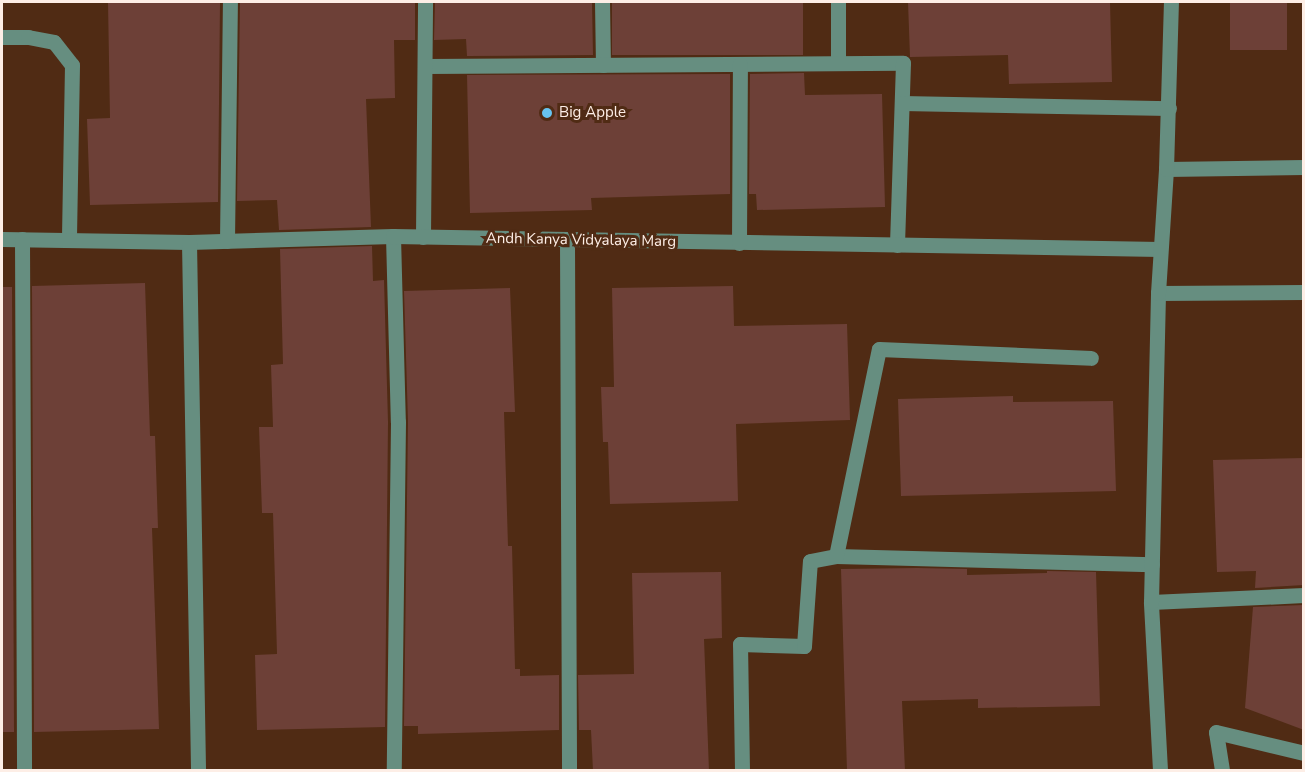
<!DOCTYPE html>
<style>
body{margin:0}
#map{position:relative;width:1305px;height:772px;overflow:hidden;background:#502b14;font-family:"Nunito Sans",sans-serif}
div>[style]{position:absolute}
.building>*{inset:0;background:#6d4037;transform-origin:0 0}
.minor>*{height:15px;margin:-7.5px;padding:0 7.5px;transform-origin:7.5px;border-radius:7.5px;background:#668e80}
.dots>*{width:16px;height:16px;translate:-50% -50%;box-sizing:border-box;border:3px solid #502b14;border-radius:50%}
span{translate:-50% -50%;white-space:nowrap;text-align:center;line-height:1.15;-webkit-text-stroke:6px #502b14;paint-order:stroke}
.poi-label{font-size:15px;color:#fdeee6}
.left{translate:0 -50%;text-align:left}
.street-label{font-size:15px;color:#fdeee6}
.frame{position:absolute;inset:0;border:3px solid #fdeee6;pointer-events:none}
</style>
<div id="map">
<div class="building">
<i style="clip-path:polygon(108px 2px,220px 2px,218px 202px,90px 205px,87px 119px,110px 118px)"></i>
<i style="clip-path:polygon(240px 2px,415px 2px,415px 40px,394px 40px,395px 98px,366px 99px,371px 227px,279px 230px,277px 200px,237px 201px)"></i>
<i style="clip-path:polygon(435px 2px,592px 2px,593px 55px,467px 56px,466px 39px,434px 40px)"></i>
<i style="left:612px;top:2px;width:191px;height:53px"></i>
<i style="clip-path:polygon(908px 2px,1110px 2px,1112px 82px,1009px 84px,1008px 55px,910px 57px)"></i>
<i style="left:1230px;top:2px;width:57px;height:48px"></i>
<i style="clip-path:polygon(804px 73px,805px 95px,882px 94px,885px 207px,757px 210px,756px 194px,749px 194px,750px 74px)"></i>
<i style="clip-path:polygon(730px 74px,730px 194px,591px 198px,592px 210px,470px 213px,467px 75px)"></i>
<i style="clip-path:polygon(372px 246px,373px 281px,384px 280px,388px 422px,385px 727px,257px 730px,255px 655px,277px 654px,273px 513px,262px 513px,259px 427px,273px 427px,271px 365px,283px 364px,280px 249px)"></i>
<i style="clip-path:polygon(145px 283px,150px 436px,155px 436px,158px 528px,152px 528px,159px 729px,34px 732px,32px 286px)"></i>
<i style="clip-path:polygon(733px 286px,734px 326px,847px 324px,850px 420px,736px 424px,738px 501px,610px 504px,608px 442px,603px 442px,601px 387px,614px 387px,612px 288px)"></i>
<i style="clip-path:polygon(2px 287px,12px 287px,14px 732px,2px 732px)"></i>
<i style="clip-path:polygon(510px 288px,515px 412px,504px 412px,508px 546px,512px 546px,515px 669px,520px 669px,520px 676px,559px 675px,559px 730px,418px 734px,418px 726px,404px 726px,408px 422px,404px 291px)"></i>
<i style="clip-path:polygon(1013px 396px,1013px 402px,1113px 401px,1116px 491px,901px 496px,898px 399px)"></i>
<i style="clip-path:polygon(1304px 458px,1304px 585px,1255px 588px,1256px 571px,1217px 572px,1213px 460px)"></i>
<i style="clip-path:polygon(917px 568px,967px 569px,967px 575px,1047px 573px,1047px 571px,1096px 572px,1100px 706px,978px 708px,978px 699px,902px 701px,905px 771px,847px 771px,841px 569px)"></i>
<i style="clip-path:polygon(721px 572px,722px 638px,704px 639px,709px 771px,593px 771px,591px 730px,579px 730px,578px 675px,634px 674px,632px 573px)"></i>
<i style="clip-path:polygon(1304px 605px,1304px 730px,1245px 708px,1253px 607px)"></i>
</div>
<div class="minor">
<i style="left:602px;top:2px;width:63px;rotate:89.1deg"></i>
<i style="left:2px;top:37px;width:26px"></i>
<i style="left:28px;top:37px;width:26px;rotate:11deg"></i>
<i style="left:54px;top:42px;width:29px;rotate:52deg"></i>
<i style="left:72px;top:65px;width:175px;rotate:91deg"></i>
<i style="left:838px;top:63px;width:61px;rotate:-90deg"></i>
<i style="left:425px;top:66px;width:478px;rotate:-0.4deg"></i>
<i style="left:903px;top:63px;width:182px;rotate:91.9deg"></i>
<i style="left:902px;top:103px;width:267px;rotate:1.1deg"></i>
<i style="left:1166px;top:169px;width:138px;rotate:-0.8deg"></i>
<i style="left:393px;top:236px;width:186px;rotate:88.5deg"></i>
<i style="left:398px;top:422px;width:348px;rotate:90.7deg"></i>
<i style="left:423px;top:237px;width:235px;rotate:-89.5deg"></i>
<i style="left:2px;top:239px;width:187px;rotate:0.9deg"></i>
<i style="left:189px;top:242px;width:204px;rotate:-1.7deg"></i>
<i style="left:393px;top:236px;width:767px;rotate:0.97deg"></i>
<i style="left:22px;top:239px;width:531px;rotate:89.78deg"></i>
<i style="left:227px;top:241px;width:239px;rotate:-89.3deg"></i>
<i style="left:567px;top:241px;width:529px;rotate:89.78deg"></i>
<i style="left:189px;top:242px;width:528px;rotate:89.02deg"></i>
<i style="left:739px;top:243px;width:179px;rotate:-89.7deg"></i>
<i style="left:1158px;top:293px;width:146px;rotate:-0.4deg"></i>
<i style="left:836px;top:556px;width:316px;rotate:1.5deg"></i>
<i style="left:1151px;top:602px;width:153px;rotate:-2.6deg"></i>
<i style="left:742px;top:770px;width:126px;rotate:-90.9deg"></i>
<i style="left:740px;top:644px;width:64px;rotate:1.8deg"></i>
<i style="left:804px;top:646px;width:85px;rotate:-86deg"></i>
<i style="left:810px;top:561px;width:26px;rotate:-11deg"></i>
<i style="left:836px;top:556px;width:211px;rotate:-78.3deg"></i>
<i style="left:879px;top:349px;width:212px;rotate:2.4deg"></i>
<i style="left:1160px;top:770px;width:168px;rotate:-93.1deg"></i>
<i style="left:1151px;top:602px;width:309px;rotate:-88.7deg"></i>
<i style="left:1158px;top:293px;width:124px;rotate:-86.3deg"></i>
<i style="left:1166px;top:169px;width:167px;rotate:-88.3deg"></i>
<i style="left:1222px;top:770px;width:38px;rotate:-99deg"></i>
<i style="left:1216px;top:732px;width:90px;rotate:13.4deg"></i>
</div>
<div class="dots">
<i style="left:547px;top:113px;background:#67c4f0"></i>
</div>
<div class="poi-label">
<span class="left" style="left:559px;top:113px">Big Apple</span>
</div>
<div class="street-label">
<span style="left:581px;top:240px;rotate:1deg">Andh Kanya Vidyalaya Marg</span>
</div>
<div class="frame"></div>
</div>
